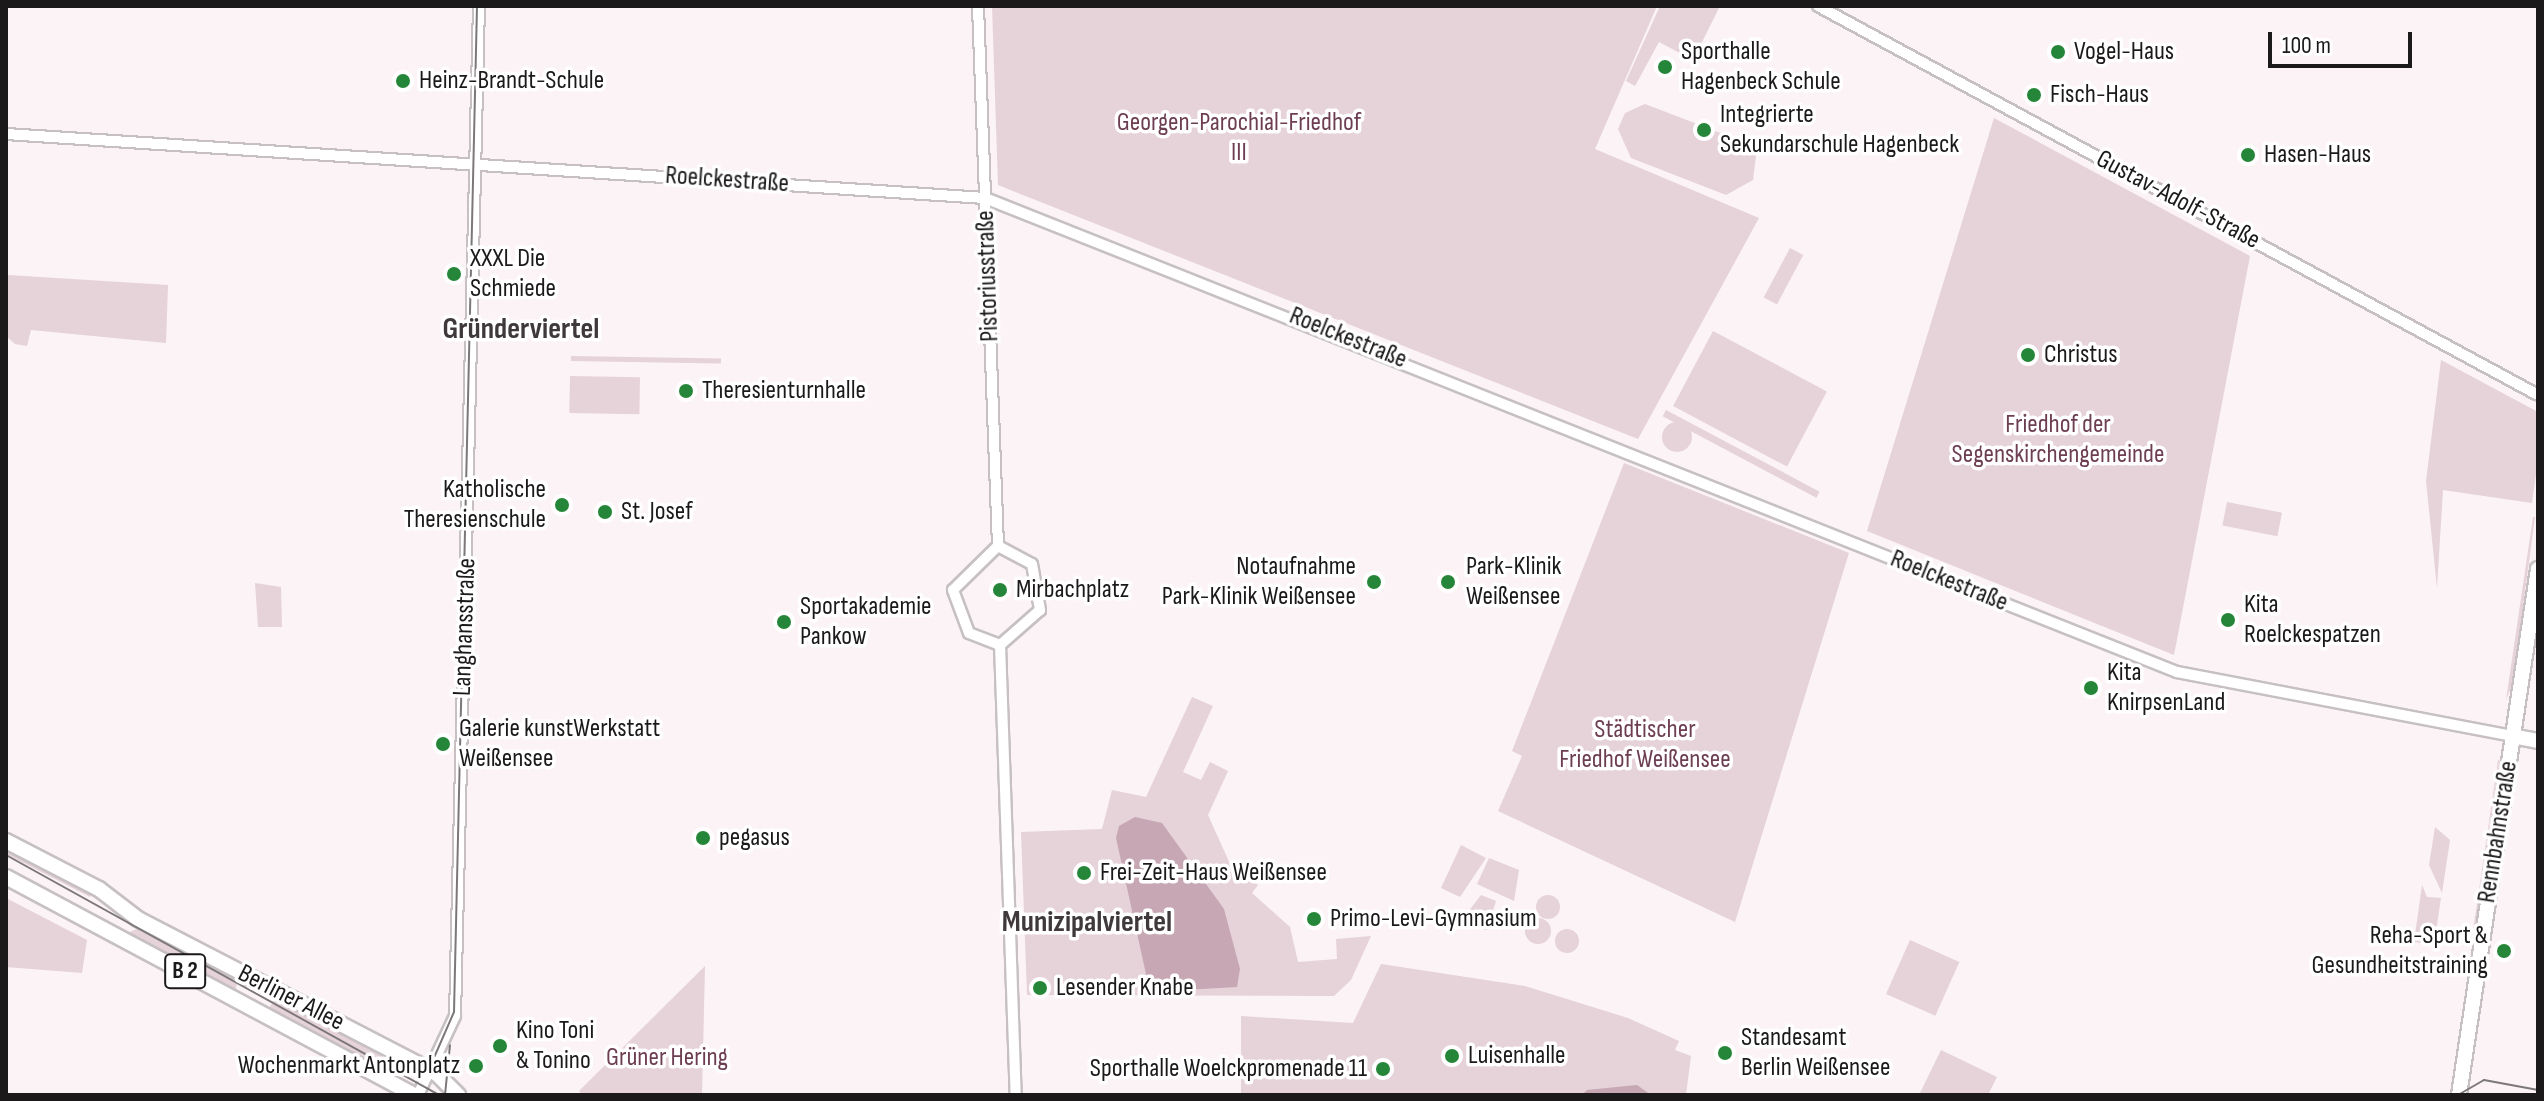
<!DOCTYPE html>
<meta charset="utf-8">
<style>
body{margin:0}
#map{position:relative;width:2544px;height:1101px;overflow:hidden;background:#fbf3f6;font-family:"Sofia Sans Condensed",sans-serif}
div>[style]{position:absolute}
.green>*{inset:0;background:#e6d2d9;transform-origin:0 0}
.round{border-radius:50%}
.water>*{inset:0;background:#c6a7b3}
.roads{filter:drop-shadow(2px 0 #c7c0c2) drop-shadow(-2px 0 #c7c0c2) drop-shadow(0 2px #c7c0c2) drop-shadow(0 -2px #c7c0c2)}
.minor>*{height:10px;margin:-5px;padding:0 5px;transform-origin:5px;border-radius:5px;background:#fff}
.major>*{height:14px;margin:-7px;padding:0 7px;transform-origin:7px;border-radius:7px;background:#fff}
.tram>*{height:2px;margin:-1px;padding:0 1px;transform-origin:1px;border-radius:1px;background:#7c7779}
.dots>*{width:22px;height:22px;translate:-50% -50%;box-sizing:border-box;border:4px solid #fff;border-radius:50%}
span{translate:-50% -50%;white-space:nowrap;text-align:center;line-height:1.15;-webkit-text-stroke:7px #fff;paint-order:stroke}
.shield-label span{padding:2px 6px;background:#fff;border:2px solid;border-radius:6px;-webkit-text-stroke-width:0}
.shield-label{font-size:24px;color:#1b191a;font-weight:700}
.poi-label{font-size:26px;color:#1b191a}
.left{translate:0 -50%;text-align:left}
.right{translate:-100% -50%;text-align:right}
.park-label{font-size:26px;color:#6d3e52}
.street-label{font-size:26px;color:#1b191a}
.quarter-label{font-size:30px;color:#3f393c;font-weight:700}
.frame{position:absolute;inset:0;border:8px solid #1b191a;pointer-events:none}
.scale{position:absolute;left:2268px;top:32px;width:144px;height:36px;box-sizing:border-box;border:4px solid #1b191a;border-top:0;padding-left:10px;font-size:24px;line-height:28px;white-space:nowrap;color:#1b191a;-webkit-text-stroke:6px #fff;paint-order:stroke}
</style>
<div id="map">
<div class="green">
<i style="clip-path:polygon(992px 6px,1657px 6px,1595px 149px,1759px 218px,1638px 439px,998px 185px)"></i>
<i style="clip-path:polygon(1660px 6px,1720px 6px,1693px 60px,1659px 42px,1635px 86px,1626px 81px)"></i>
<i style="clip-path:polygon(1645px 104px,1744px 142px,1756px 156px,1753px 180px,1726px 195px,1631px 158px,1618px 129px,1625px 113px)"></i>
<i style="clip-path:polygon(1994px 118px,2250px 256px,2174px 655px,1867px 531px)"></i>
<i style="left:1790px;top:248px;width:15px;height:56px;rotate:28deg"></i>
<i style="clip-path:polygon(8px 275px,168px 285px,166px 343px,31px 330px,27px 346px,15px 344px,6px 336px)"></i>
<i style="left:1713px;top:331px;width:129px;height:85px;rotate:28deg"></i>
<i style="left:571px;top:356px;width:150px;height:5px;rotate:1deg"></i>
<i style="clip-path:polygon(2441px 360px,2538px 412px,2538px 460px,2532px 503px,2443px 490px,2437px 588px,2426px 481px)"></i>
<i style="left:570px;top:376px;width:70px;height:37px;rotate:1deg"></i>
<i style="left:1666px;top:410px;width:174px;height:7px;rotate:28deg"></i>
<i class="round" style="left:1662px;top:422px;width:30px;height:30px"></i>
<i style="clip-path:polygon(1624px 463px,1849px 553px,1735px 922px,1498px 811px,1522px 756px,1512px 751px)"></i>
<i style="left:2227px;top:502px;width:56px;height:24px;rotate:11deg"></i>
<i style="clip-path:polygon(2535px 517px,2513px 682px,2506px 700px,2533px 517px)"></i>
<i style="clip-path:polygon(255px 583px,281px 587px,282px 627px,258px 627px)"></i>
<i style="clip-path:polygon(1192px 697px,1213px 706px,1183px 772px,1201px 780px,1210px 762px,1228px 771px,1208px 815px,1231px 866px,1258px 885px,1252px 893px,1290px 927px,1298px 962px,1337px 959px,1336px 939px,1371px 936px,1351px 980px,1334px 996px,1027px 995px,1021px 832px,1102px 829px,1112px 790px,1146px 797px)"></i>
<i style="clip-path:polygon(2498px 760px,2501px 761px,2475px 932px,2473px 931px)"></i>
<i style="clip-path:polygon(2435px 827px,2450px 840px,2442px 893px,2429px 865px)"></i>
<i style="clip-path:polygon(1461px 845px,1486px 858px,1460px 897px,1441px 888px)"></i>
<i style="clip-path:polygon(6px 848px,92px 893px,90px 897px,6px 854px)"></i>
<i style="clip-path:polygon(1489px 858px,1519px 870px,1514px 901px,1477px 884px)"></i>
<i style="clip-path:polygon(2422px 885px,2427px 897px,2441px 898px,2434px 945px,2414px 942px)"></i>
<i class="round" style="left:1536px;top:895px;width:24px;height:24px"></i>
<i style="clip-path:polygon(1481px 895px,1496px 901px,1487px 930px,1458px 925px)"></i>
<i style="clip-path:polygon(6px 898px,87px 940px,82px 973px,6px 967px)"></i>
<i class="round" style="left:1525px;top:918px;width:26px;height:26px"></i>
<i style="clip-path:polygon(139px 928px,238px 979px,235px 992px,125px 934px)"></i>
<i class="round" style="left:1555px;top:929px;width:24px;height:24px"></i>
<i style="left:1910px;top:940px;width:54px;height:59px;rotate:24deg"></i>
<i style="clip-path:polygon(1381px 964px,1525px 986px,1628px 1018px,1679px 1041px,1675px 1050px,1691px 1056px,1686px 1095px,1241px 1095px,1241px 1016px,1353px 1023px)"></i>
<i style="clip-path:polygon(705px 966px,702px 1095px,583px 1095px,579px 1091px)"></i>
<i style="clip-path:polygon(276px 995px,390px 1055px,377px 1063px,386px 1070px,269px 1009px)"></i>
<i style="clip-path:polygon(1941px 1050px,1997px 1077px,1988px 1095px,1919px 1095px)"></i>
</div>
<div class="water">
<i style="clip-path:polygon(1135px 817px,1162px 823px,1224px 909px,1240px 969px,1237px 987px,1165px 991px,1148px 983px,1116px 838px,1119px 826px)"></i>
<i style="clip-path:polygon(1637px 1085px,1651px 1095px,1582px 1095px,1587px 1090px)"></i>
</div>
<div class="roads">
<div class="minor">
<i style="left:978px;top:6px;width:540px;rotate:87.88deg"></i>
<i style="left:1818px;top:6px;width:818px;rotate:28.38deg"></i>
<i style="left:6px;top:134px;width:981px;rotate:3.74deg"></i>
<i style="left:985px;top:198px;width:1283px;rotate:21.69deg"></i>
<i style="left:2177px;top:672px;width:341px;rotate:10.8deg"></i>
<i style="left:998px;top:546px;width:38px;rotate:28deg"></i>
<i style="left:1032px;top:564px;width:47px;rotate:80.1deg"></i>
<i style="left:1040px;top:610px;width:53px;rotate:138.8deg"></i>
<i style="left:1000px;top:645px;width:33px;rotate:-159deg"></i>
<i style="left:969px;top:633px;width:46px;rotate:-110.4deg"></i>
<i style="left:953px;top:590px;width:63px;rotate:-44.4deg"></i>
<i style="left:1000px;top:645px;width:450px;rotate:88deg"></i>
<i style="left:418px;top:1095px;width:87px;rotate:-64.9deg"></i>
<i style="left:455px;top:1016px;width:1010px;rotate:-88.64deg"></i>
</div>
<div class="major">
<i style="left:2512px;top:736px;width:26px;rotate:11deg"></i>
<i style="left:6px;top:841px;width:105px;rotate:27.3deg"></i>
<i style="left:99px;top:889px;width:49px;rotate:37.6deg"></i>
<i style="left:138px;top:919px;width:337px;rotate:27.4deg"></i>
<i style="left:437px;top:1074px;width:30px;rotate:45deg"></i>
<i style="left:6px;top:877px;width:463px;rotate:28.1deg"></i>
<i style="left:2459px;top:1095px;width:532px;rotate:-81.46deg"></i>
</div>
</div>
<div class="tram">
<i style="left:6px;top:855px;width:495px;rotate:29deg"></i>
<i style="left:390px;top:1062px;width:25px;rotate:14deg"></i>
<i style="left:414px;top:1068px;width:21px;rotate:-23deg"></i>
<i style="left:433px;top:1060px;width:52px;rotate:-66.4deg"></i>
<i style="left:454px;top:1012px;width:1006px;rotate:-88.69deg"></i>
<i style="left:445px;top:1095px;width:50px;rotate:-84.3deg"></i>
<i style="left:2458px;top:1095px;width:30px;rotate:-30deg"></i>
<i style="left:2484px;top:1080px;width:55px;rotate:10.5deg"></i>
</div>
<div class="dots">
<i style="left:2058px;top:52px;background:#258538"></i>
<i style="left:1665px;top:67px;background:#258538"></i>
<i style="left:403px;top:81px;background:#258538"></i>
<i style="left:2034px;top:95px;background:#258538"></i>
<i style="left:1704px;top:130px;background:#258538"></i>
<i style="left:2248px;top:155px;background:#258538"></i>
<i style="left:454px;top:274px;background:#258538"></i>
<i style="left:2028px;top:355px;background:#258538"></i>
<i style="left:686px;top:391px;background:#258538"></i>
<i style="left:562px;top:505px;background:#258538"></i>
<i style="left:605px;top:512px;background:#258538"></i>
<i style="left:1374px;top:582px;background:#258538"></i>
<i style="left:1448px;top:582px;background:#258538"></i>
<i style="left:1000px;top:590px;background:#258538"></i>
<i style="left:2228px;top:620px;background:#258538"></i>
<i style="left:784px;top:622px;background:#258538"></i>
<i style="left:2091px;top:688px;background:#258538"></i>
<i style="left:443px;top:744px;background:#258538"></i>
<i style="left:703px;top:838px;background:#258538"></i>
<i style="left:1084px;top:873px;background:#258538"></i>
<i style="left:1314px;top:919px;background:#258538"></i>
<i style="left:2504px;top:951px;background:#258538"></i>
<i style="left:1040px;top:988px;background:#258538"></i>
<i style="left:500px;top:1046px;background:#258538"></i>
<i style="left:1725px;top:1053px;background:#258538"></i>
<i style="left:1452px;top:1056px;background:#258538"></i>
<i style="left:476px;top:1066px;background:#258538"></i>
<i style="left:1383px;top:1069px;background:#258538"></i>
</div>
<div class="shield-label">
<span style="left:185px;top:971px">B 2</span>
</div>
<div class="poi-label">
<span class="left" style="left:1681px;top:67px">Sporthalle<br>Hagenbeck Schule</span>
<span class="left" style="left:2074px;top:52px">Vogel-Haus</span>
<span class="left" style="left:419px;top:81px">Heinz-Brandt-Schule</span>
<span class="left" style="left:2050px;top:95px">Fisch-Haus</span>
<span class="left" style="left:1720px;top:130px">Integrierte<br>Sekundarschule Hagenbeck</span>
<span class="left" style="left:2264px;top:155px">Hasen-Haus</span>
<span class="left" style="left:470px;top:274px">XXXL Die<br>Schmiede</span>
<span class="left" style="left:2044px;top:355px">Christus</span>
<span class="left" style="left:702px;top:391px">Theresienturnhalle</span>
<span class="right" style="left:546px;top:505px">Katholische<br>Theresienschule</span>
<span class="left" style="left:621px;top:512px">St. Josef</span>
<span class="right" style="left:1356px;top:582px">Notaufnahme<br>Park-Klinik Weißensee</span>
<span class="left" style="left:1466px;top:582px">Park-Klinik<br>Weißensee</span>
<span class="left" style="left:1016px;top:590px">Mirbachplatz</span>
<span class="left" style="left:2244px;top:620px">Kita<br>Roelckespatzen</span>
<span class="left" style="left:800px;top:622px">Sportakademie<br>Pankow</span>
<span class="left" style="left:2107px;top:688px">Kita<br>KnirpsenLand</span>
<span class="left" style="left:459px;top:744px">Galerie kunstWerkstatt<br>Weißensee</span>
<span class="left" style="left:719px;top:838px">pegasus</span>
<span class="left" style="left:1100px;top:873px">Frei-Zeit-Haus Weißensee</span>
<span class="left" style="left:1330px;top:919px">Primo-Levi-Gymnasium</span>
<span class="right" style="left:2488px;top:951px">Reha-Sport &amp;<br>Gesundheitstraining</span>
<span class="left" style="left:1056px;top:988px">Lesender Knabe</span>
<span class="left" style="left:516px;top:1046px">Kino Toni<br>&amp; Tonino</span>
<span class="left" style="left:1741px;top:1053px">Standesamt<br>Berlin Weißensee</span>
<span class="left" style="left:1468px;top:1056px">Luisenhalle</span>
<span class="right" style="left:460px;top:1066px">Wochenmarkt Antonplatz</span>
<span class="right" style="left:1367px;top:1069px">Sporthalle Woelckpromenade 11</span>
</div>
<div class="park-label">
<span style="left:1239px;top:138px">Georgen-Parochial-Friedhof<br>III</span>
<span style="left:2058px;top:440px">Friedhof der<br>Segenskirchengemeinde</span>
<span style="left:1645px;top:745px">Städtischer<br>Friedhof Weißensee</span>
<span style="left:667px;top:1058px">Grüner Hering</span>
</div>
<div class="street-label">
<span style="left:727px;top:180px;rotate:4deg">Roelckestraße</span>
<span style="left:2178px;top:200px;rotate:28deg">Gustav-Adolf-Straße</span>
<span style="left:988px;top:276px;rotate:-92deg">Pistoriusstraße</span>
<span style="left:1348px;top:338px;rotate:22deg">Roelckestraße</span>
<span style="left:1949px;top:581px;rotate:22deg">Roelckestraße</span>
<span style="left:465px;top:627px;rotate:-88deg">Langhansstraße</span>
<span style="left:2498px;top:832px;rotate:-81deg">Rennbahnstraße</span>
<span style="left:291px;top:998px;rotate:27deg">Berliner Allee</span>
</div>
<div class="quarter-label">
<span style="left:521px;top:329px">Gründerviertel</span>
<span style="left:1087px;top:922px">Munizipalviertel</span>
</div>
<div class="frame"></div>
<div class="scale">100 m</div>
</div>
